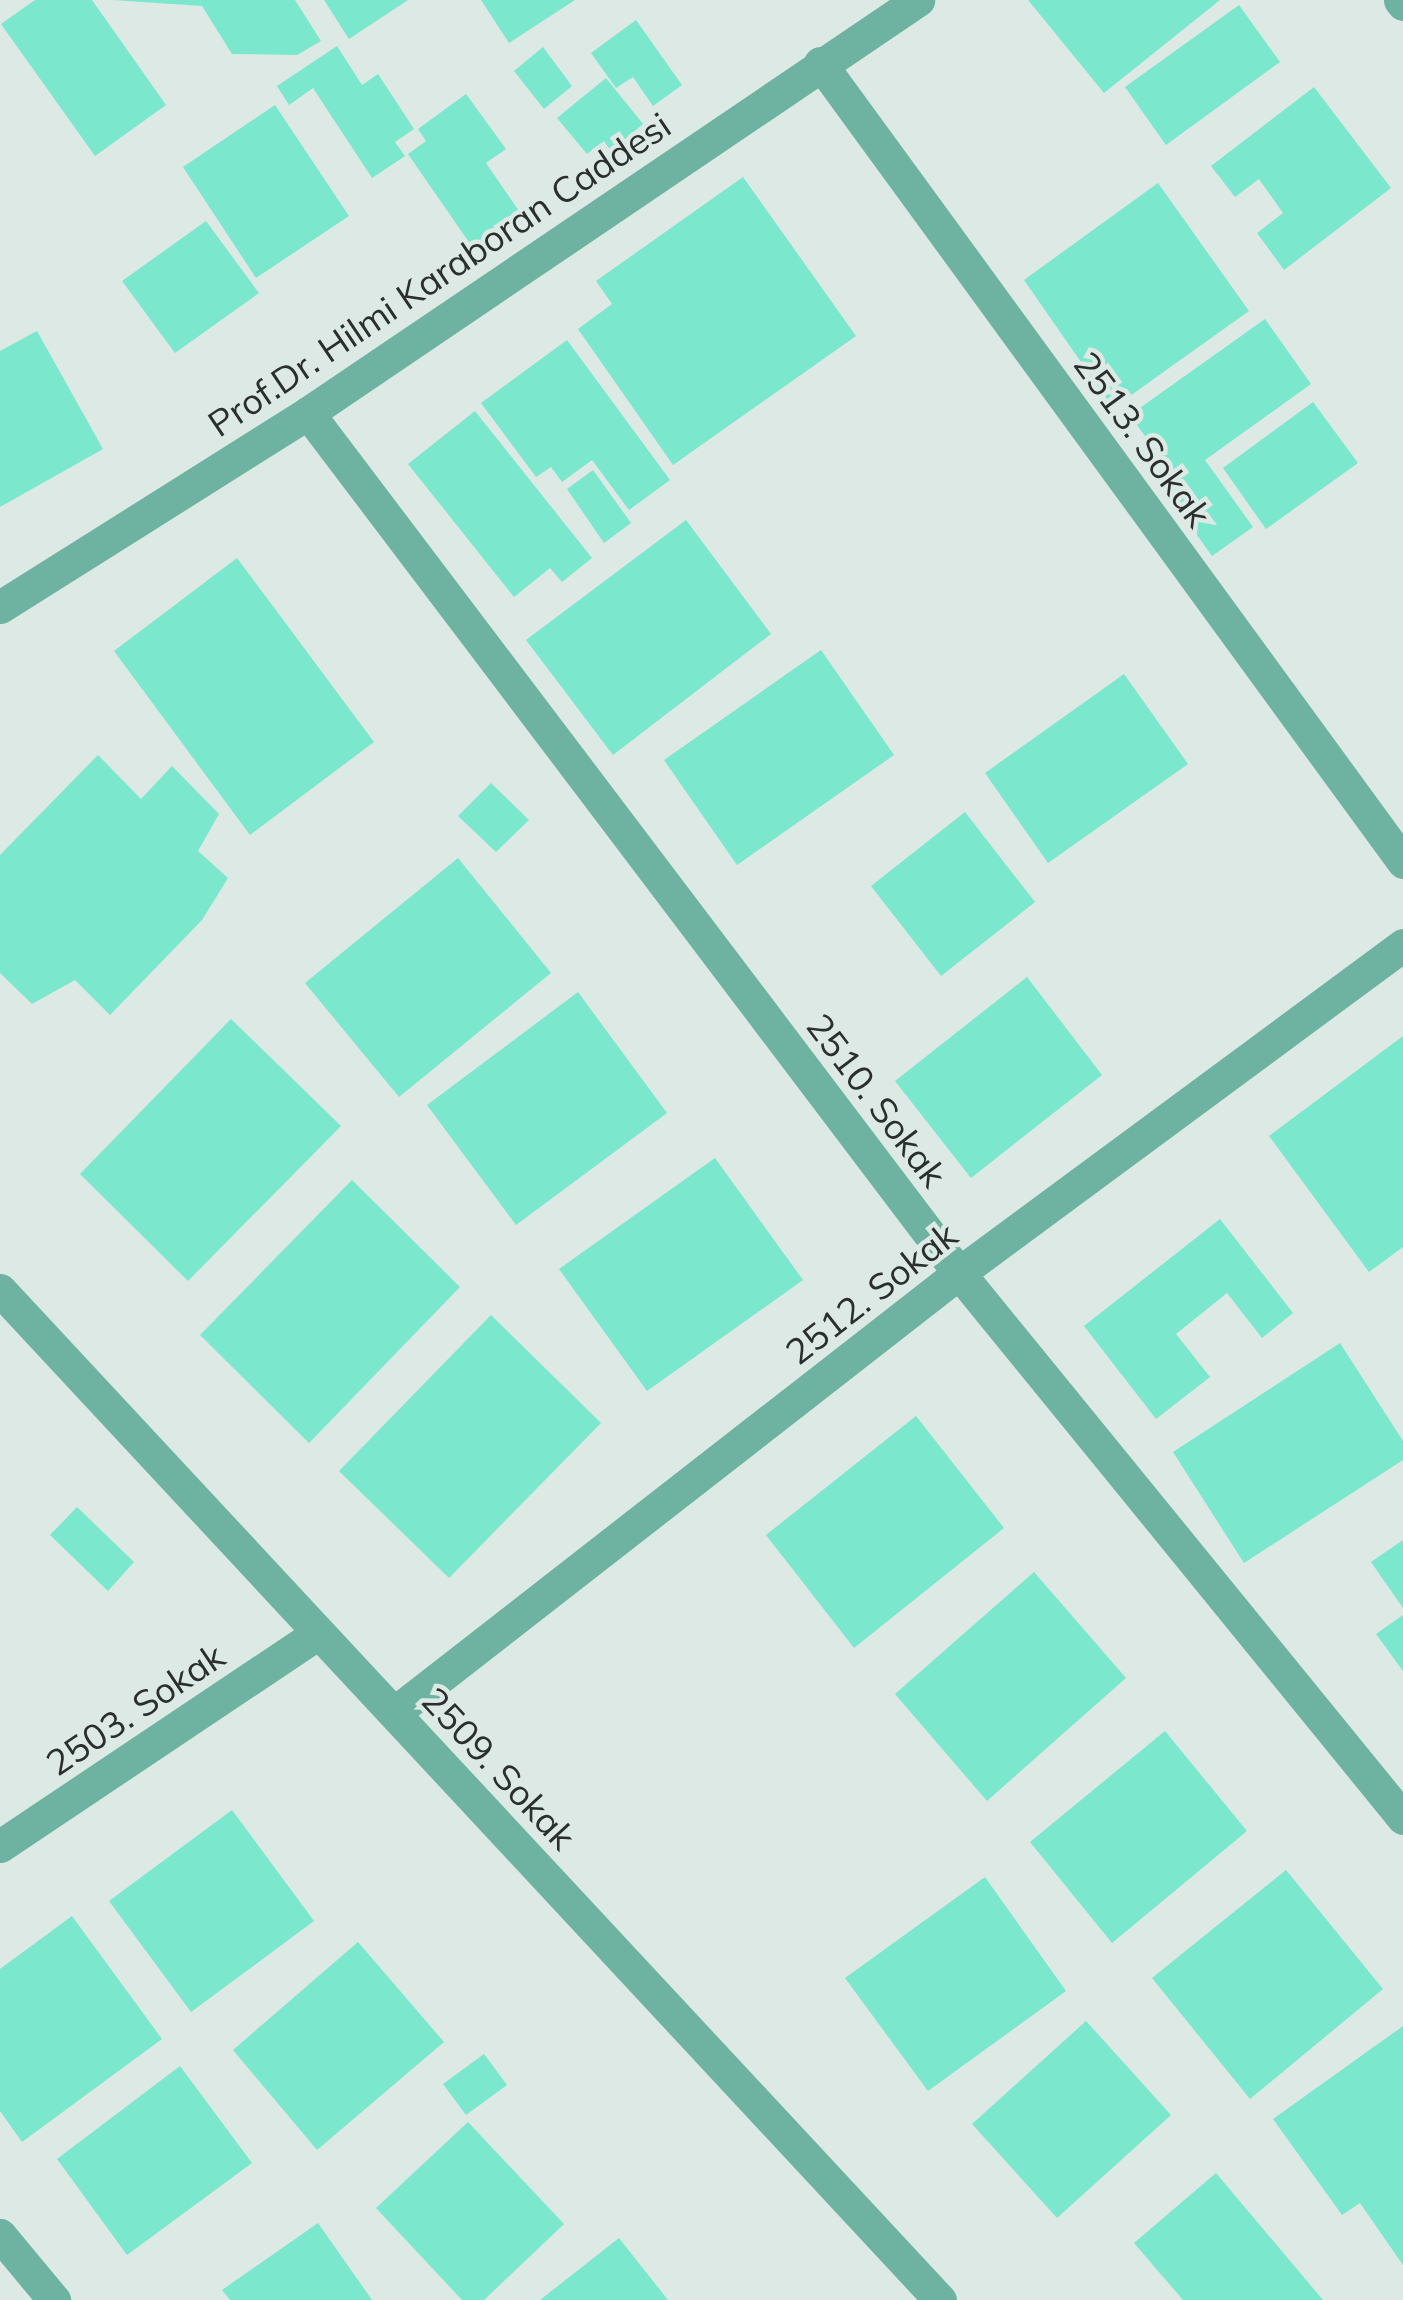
<!DOCTYPE html>
<style>
body{margin:0}
#map{position:relative;width:1403px;height:2300px;overflow:hidden;background:#dce9e5;font-family:Mulish,sans-serif}
div>[style]{position:absolute}
[style*='--x']{left:calc(var(--x)*1px);top:calc(var(--y)*1px);width:calc(var(--w)*1px);rotate:calc(var(--a)*1deg)}
.building>*{inset:0;background:#7be7cc}
.minor>*{height:33px;margin:-16.5px;padding:0 16.5px;transform-origin:16.5px;border-radius:16.5px;background:#6eb3a1}
.tertiary>*{height:33px;margin:-16.5px;padding:0 16.5px;transform-origin:16.5px;border-radius:16.5px;background:#6eb3a1}
span{translate:-50% -50%;white-space:nowrap;text-align:center;line-height:1.15;-webkit-text-stroke:9px #dce9e5;paint-order:stroke}
.street-label{font-size:36px;color:#2a2f2e}
</style>
<div id="map">
<div class="building">
<div style="clip-path:polygon(35px 0,92px 0,166px 105px,95px 156px,1px 24px)"></div>
<div style="clip-path:polygon(113px 0,295px 0,321px 41px,297px 55px,232px 54px,202px 6px)"></div>
<div style="clip-path:polygon(324px 0,408px 0,349px 39px)"></div>
<div style="clip-path:polygon(481px 0,575px 0,509px 43px)"></div>
<div style="clip-path:polygon(1028px 0,1220px 0,1104px 93px)"></div>
<div style="clip-path:polygon(1239px 5px,1280px 62px,1166px 145px,1125px 87px)"></div>
<div style="clip-path:polygon(636px 20px,682px 85px,653px 106px,633px 77px,616px 88px,591px 53px)"></div>
<div style="clip-path:polygon(337px 46px,362px 85px,378px 74px,414px 129px,395px 142px,405px 156px,372px 178px,313px 88px,289px 105px,277px 86px)"></div>
<div style="clip-path:polygon(543px 47px,572px 86px,544px 109px,514px 71px)"></div>
<div style="clip-path:polygon(606px 78px,643px 124px,611px 151px,604px 141px,587px 154px,557px 118px)"></div>
<div style="clip-path:polygon(1314px 87px,1391px 188px,1284px 270px,1257px 233px,1283px 213px,1259px 179px,1235px 197px,1211px 166px)"></div>
<div style="clip-path:polygon(466px 94px,506px 149px,486px 163px,521px 214px,473px 248px,408px 154px,426px 141px,418px 129px)"></div>
<div style="clip-path:polygon(275px 105px,349px 216px,256px 278px,183px 167px)"></div>
<div style="clip-path:polygon(743px 177px,856px 336px,673px 465px,578px 329px,612px 304px,596px 281px)"></div>
<div style="clip-path:polygon(1158px 183px,1249px 311px,1113px 408px,1024px 280px)"></div>
<div style="clip-path:polygon(206px 221px,259px 293px,175px 353px,122px 281px)"></div>
<div style="clip-path:polygon(1265px 319px,1311px 384px,1205px 460px,1253px 527px,1212px 556px,1167px 493px,1179px 484px,1130px 415px)"></div>
<div style="clip-path:polygon(37px 331px,103px 449px,0 507px,0 351px)"></div>
<div style="clip-path:polygon(567px 340px,670px 480px,629px 510px,592px 460px,562px 482px,551px 467px,536px 477px,481px 403px)"></div>
<div style="clip-path:polygon(1313px 402px,1358px 463px,1266px 529px,1223px 468px)"></div>
<div style="clip-path:polygon(475px 411px,592px 558px,562px 582px,550px 568px,514px 597px,408px 464px)"></div>
<div style="clip-path:polygon(593px 470px,631px 523px,604px 543px,567px 489px)"></div>
<div style="clip-path:polygon(686px 520px,771px 634px,613px 755px,526px 640px)"></div>
<div style="clip-path:polygon(237px 558px,374px 742px,250px 835px,114px 651px)"></div>
<div style="clip-path:polygon(821px 650px,894px 755px,737px 865px,664px 760px)"></div>
<div style="clip-path:polygon(1124px 674px,1188px 764px,1048px 863px,985px 773px)"></div>
<div style="clip-path:polygon(98px 755px,141px 799px,172px 766px,219px 814px,198px 851px,228px 878px,202px 920px,110px 1015px,75px 980px,32px 1004px,0 973px,0 855px)"></div>
<div style="clip-path:polygon(491px 783px,529px 820px,496px 852px,458px 816px)"></div>
<div style="clip-path:polygon(965px 812px,1035px 902px,941px 976px,871px 886px)"></div>
<div style="clip-path:polygon(458px 858px,551px 973px,399px 1097px,305px 983px)"></div>
<div style="clip-path:polygon(1027px 977px,1102px 1075px,971px 1178px,895px 1081px)"></div>
<div style="clip-path:polygon(578px 992px,667px 1113px,516px 1225px,427px 1105px)"></div>
<div style="clip-path:polygon(231px 1019px,341px 1126px,188px 1281px,80px 1174px)"></div>
<div style="clip-path:polygon(1403px 1036px,1403px 1247px,1369px 1272px,1269px 1136px)"></div>
<div style="clip-path:polygon(715px 1158px,803px 1280px,647px 1391px,559px 1269px)"></div>
<div style="clip-path:polygon(352px 1180px,460px 1287px,309px 1443px,200px 1335px)"></div>
<div style="clip-path:polygon(1220px 1219px,1293px 1313px,1262px 1338px,1227px 1293px,1176px 1334px,1210px 1377px,1156px 1419px,1084px 1326px)"></div>
<div style="clip-path:polygon(491px 1315px,601px 1423px,449px 1578px,339px 1471px)"></div>
<div style="clip-path:polygon(1340px 1343px,1403px 1441px,1403px 1460px,1244px 1563px,1173px 1452px)"></div>
<div style="clip-path:polygon(916px 1416px,1004px 1528px,854px 1648px,766px 1535px)"></div>
<div style="clip-path:polygon(77px 1507px,134px 1562px,108px 1591px,50px 1535px)"></div>
<div style="clip-path:polygon(1403px 1540px,1403px 1608px,1371px 1562px)"></div>
<div style="clip-path:polygon(1034px 1572px,1126px 1678px,987px 1801px,895px 1694px)"></div>
<div style="clip-path:polygon(1403px 1615px,1403px 1671px,1376px 1634px)"></div>
<div style="clip-path:polygon(1165px 1731px,1247px 1831px,1112px 1943px,1030px 1842px)"></div>
<div style="clip-path:polygon(232px 1810px,314px 1921px,191px 2012px,109px 1901px)"></div>
<div style="clip-path:polygon(1286px 1870px,1383px 1989px,1250px 2099px,1152px 1978px)"></div>
<div style="clip-path:polygon(985px 1877px,1066px 1991px,928px 2091px,845px 1978px)"></div>
<div style="clip-path:polygon(72px 1916px,162px 2039px,22px 2142px,0 2111px,0 1969px)"></div>
<div style="clip-path:polygon(358px 1942px,444px 2042px,317px 2150px,233px 2050px)"></div>
<div style="clip-path:polygon(1086px 2021px,1171px 2115px,1057px 2218px,972px 2124px)"></div>
<div style="clip-path:polygon(1403px 2026px,1403px 2265px,1360px 2203px,1342px 2215px,1273px 2119px)"></div>
<div style="clip-path:polygon(484px 2054px,507px 2085px,466px 2115px,443px 2084px)"></div>
<div style="clip-path:polygon(180px 2066px,252px 2163px,127px 2255px,57px 2159px)"></div>
<div style="clip-path:polygon(468px 2122px,564px 2224px,484px 2300px,462px 2300px,376px 2208px)"></div>
<div style="clip-path:polygon(1216px 2173px,1323px 2300px,1183px 2300px,1134px 2243px)"></div>
<div style="clip-path:polygon(318px 2223px,372px 2300px,230px 2300px,222px 2290px)"></div>
<div style="clip-path:polygon(619px 2238px,668px 2300px,540px 2300px)"></div>
</div>
<div class="minor">
<div style="--x:1400;--y:0;--w:5;--a:53"></div>
<div style="--x:820;--y:63;--w:989;--a:53.88"></div>
<div style="--x:308;--y:413;--w:1079;--a:52.88"></div>
<div style="--x:959;--y:1273;--w:703;--a:50.83"></div>
<div style="--x:0;--y:1290;--w:1380;--a:47.06"></div>
<div style="--x:394;--y:1713;--w:716;--a:-37.91"></div>
<div style="--x:959;--y:1273;--w:552;--a:-36.45"></div>
<div style="--x:0;--y:1846;--w:378;--a:-33.8"></div>
<div style="--x:0;--y:2235;--w:85;--a:50.3"></div>
</div>
<div class="tertiary">
<div style="--x:0;--y:607;--w:364;--a:-32.2"></div>
<div style="--x:308;--y:413;--w:737;--a:-34.1"></div>
</div>
<div class="street-label">
<span style="left:439px;top:274px;rotate:-34deg">Prof.Dr. Hilmi Karaboran Caddesi</span>
<span style="left:1143px;top:439px;rotate:54deg">2513. Sokak</span>
<span style="left:877px;top:1100px;rotate:53deg">2510. Sokak</span>
<span style="left:871px;top:1293px;rotate:-38deg">2512. Sokak</span>
<span style="left:135px;top:1709px;rotate:-34deg">2503. Sokak</span>
<span style="left:499px;top:1768px;rotate:47deg">2509. Sokak</span>
</div>
</div>
